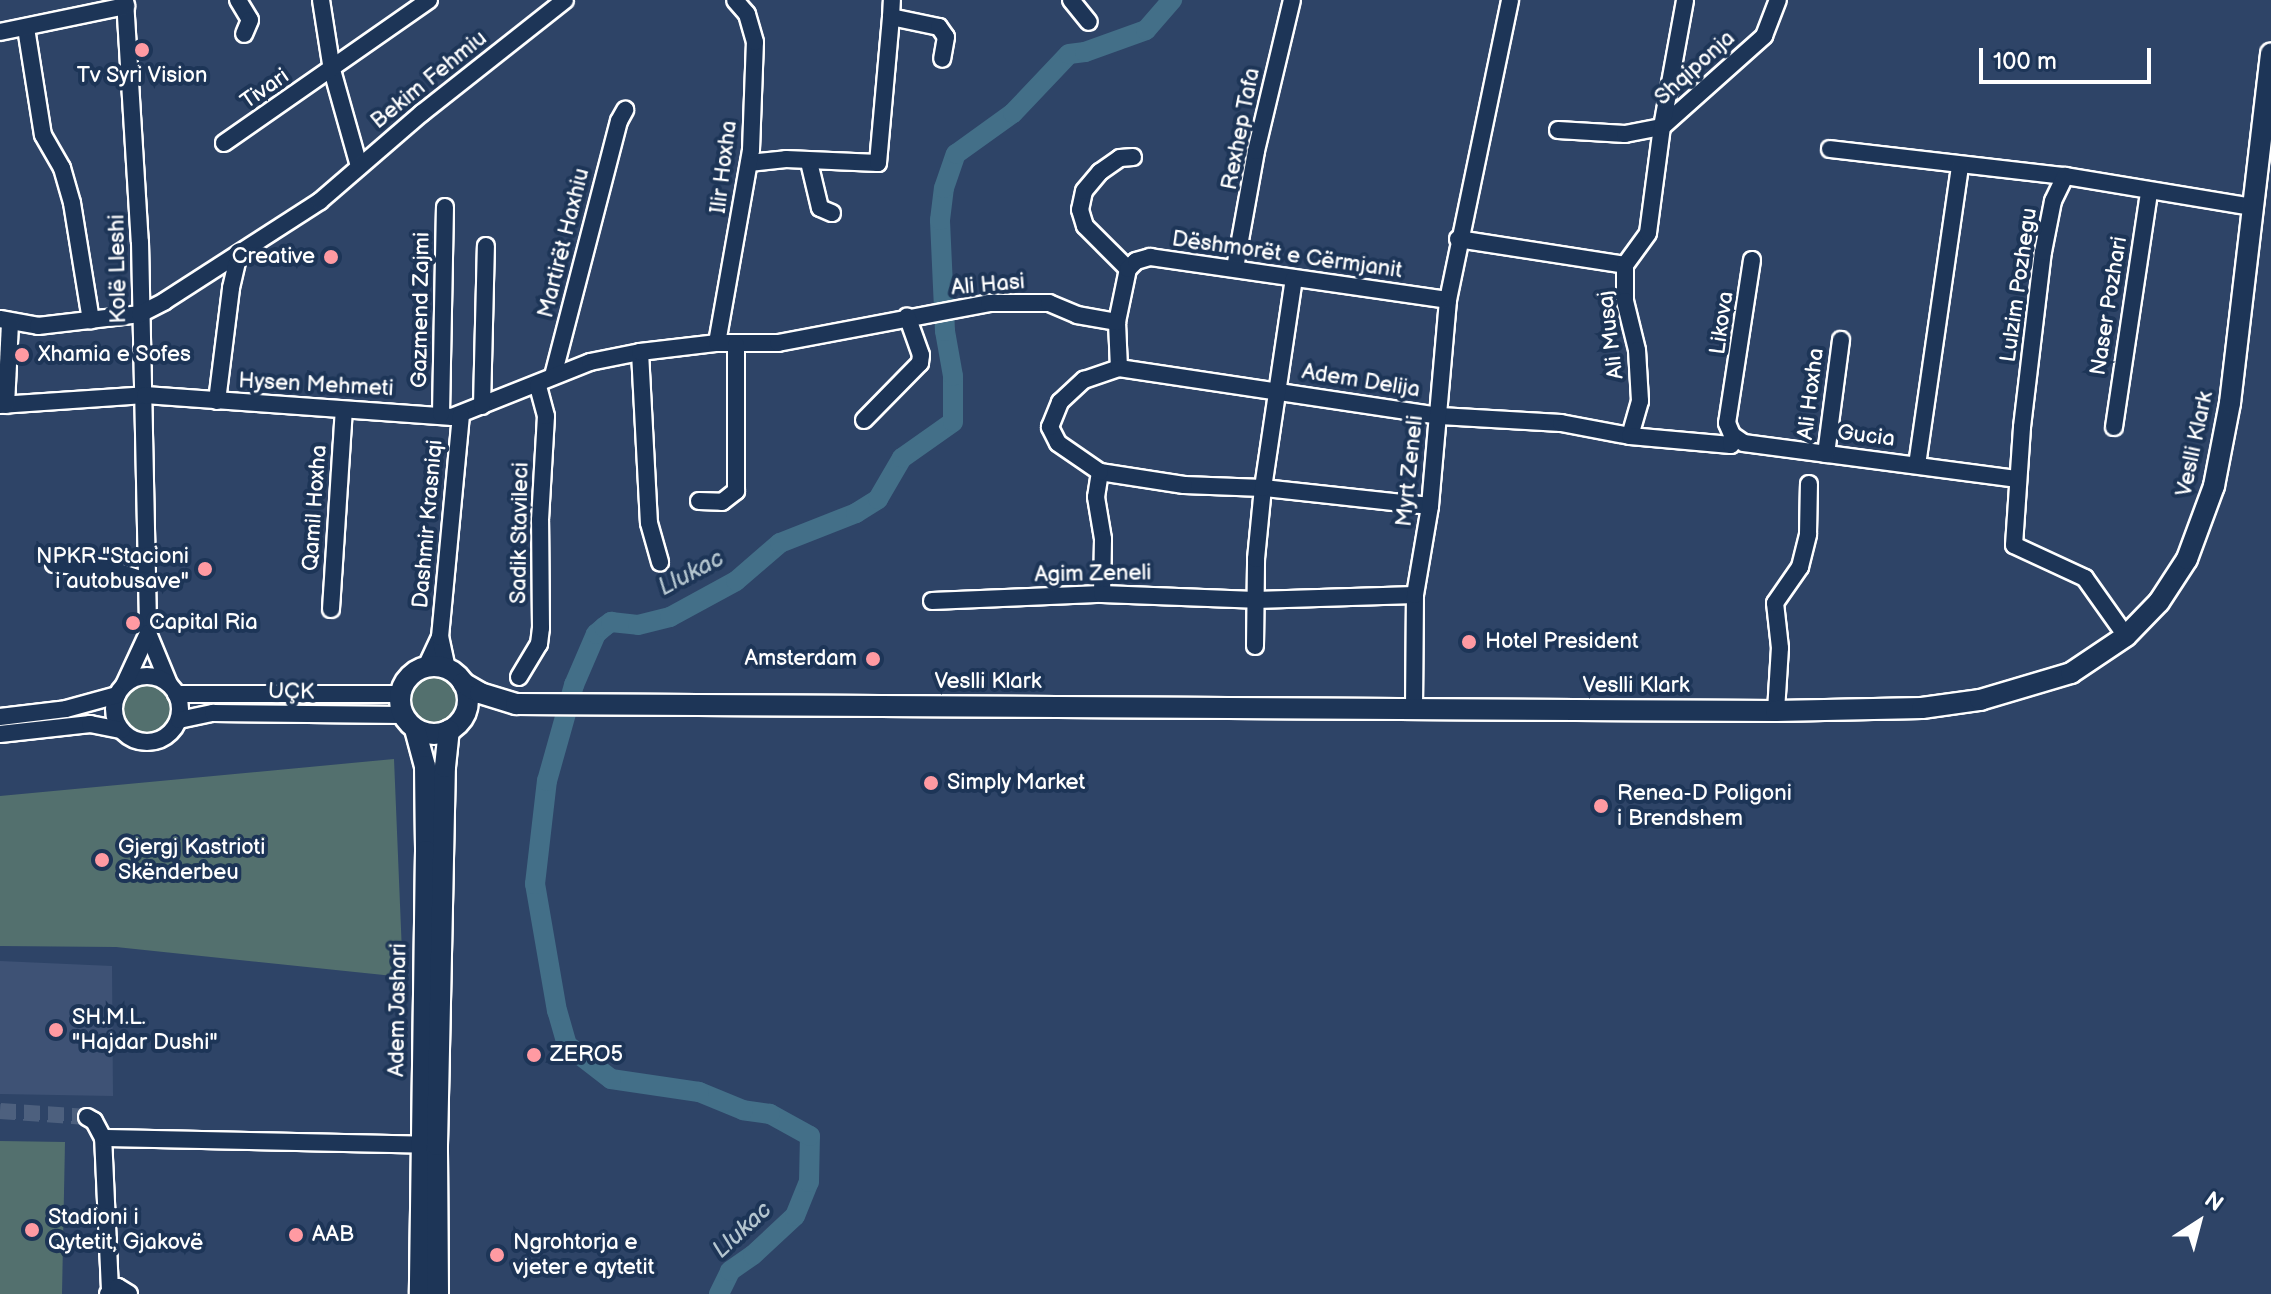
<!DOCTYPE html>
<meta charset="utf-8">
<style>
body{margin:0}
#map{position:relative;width:2271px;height:1294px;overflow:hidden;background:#2e4467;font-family:"Balsamiq Sans",sans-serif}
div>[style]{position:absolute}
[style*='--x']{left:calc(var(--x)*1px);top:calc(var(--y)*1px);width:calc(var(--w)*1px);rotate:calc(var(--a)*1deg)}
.built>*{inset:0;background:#3e5275}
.green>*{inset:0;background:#53706e}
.round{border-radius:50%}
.river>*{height:20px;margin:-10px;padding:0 10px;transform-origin:10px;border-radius:10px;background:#436f88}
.minor-tunnel>*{height:16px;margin-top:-8px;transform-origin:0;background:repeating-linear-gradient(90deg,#4d607e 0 16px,transparent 0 24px)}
.roads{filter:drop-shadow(2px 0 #fff) drop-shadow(-2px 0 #fff) drop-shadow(0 2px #fff) drop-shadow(0 -2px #fff)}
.minor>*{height:16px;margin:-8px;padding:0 8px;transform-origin:8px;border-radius:8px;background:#1d3557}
.minor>.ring{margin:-8px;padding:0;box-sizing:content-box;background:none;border:16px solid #1d3557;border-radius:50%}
.major>*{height:20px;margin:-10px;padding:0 10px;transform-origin:10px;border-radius:10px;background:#1d3557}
.major>.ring{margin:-10px;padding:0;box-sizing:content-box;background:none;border:20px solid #1d3557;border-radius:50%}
.dots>*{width:22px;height:22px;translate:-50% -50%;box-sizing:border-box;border:4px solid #1d3557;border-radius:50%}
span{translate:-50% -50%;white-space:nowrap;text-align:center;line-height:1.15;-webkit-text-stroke:8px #1d3557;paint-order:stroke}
.street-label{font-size:22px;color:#fff}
.poi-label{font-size:22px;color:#fff}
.right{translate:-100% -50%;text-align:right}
.left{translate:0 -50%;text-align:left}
.water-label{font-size:24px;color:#b4c5cf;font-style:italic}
.north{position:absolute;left:2159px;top:1182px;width:80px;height:80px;-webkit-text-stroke:6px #1d3557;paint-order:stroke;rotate:36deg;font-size:22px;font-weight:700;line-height:32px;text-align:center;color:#fff}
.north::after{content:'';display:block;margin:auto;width:28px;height:36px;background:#fff;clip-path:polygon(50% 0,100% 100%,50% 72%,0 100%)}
.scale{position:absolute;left:1979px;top:48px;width:172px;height:36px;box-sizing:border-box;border:4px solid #fff;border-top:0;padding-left:10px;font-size:24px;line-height:28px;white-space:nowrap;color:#fff;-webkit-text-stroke:6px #1d3557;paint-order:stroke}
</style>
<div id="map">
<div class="built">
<div style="clip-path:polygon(0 961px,112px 966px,113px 1096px,0 1094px)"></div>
</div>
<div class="green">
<div class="round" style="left:409px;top:674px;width:50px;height:50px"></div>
<div class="round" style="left:123px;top:685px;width:50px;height:50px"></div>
<div style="clip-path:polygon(394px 759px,403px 977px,116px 947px,0 946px,0 796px)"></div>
<div style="clip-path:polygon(0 1141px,65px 1142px,62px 1294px,0 1294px)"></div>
</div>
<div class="river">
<div style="--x:719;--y:1294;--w:25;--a:-64"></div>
<div style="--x:730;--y:1271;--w:28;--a:-35"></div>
<div style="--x:753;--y:1255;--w:57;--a:-42.9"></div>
<div style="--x:795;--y:1216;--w:37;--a:-68"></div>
<div style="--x:809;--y:1182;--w:46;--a:-88.8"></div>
<div style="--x:810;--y:1136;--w:46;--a:-151.2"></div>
<div style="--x:770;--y:1114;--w:27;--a:-172"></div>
<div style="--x:743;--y:1110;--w:48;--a:-157.8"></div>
<div style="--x:699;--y:1092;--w:89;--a:-171.6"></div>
<div style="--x:611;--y:1079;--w:56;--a:-142.3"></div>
<div style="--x:567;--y:1045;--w:35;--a:-106"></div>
<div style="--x:557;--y:1011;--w:129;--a:-99.8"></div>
<div style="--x:535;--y:884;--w:104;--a:-83.4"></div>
<div style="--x:547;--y:781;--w:100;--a:-74.3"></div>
<div style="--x:574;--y:685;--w:56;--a:-66.7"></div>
<div style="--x:596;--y:634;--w:11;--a:-41"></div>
<div style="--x:604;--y:627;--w:9;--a:-36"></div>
<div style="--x:611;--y:622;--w:27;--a:6"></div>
<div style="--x:638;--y:625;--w:33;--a:-14"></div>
<div style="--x:670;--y:617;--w:75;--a:-28.6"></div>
<div style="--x:736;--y:581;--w:58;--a:-40.8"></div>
<div style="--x:780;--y:543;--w:82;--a:-21.5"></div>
<div style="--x:856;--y:513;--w:26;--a:-32"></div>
<div style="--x:878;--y:499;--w:48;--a:-59.7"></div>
<div style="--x:902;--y:458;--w:62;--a:-35.2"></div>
<div style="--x:953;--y:422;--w:46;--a:-90"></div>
<div style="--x:953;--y:376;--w:46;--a:-100.1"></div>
<div style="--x:945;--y:331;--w:111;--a:-92.6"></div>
<div style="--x:940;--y:220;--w:32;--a:-83"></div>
<div style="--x:944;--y:188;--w:36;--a:-71"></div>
<div style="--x:956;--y:154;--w:70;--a:-35.7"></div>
<div style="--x:1013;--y:113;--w:81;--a:-46.5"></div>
<div style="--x:1069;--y:54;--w:16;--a:-7"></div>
<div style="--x:1085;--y:52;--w:65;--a:-19.8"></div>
<div style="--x:1146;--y:30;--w:40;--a:-49"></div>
</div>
<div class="minor-tunnel">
<div style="--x:0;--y:1111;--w:87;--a:3.9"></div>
</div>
<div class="roads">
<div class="minor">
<div style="--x:125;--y:0;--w:242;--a:86.5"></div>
<div style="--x:140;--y:242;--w:391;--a:88.8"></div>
<div style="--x:148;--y:633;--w:55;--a:67.6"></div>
<div style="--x:238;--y:0;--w:23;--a:59"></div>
<div style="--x:250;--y:20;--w:15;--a:113"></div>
<div style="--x:321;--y:0;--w:71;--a:81.1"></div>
<div style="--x:332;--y:70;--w:100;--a:74.3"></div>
<div style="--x:1071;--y:0;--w:28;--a:51"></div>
<div style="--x:891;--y:17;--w:17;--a:-87"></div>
<div style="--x:26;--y:28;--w:108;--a:81"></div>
<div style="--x:43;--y:135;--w:38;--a:60"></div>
<div style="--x:62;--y:168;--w:36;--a:74"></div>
<div style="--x:72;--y:203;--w:119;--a:80.8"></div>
<div style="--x:0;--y:32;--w:129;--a:-11.7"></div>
<div style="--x:1662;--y:127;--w:137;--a:-41.7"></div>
<div style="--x:1764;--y:36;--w:39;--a:-69"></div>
<div style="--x:1558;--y:130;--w:67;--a:3.4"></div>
<div style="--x:1625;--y:134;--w:38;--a:-11"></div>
<div style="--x:224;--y:143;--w:250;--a:-34.9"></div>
<div style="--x:1830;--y:149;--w:237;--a:6.6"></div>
<div style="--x:809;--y:162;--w:47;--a:76.6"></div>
<div style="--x:820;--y:208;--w:13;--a:23"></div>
<div style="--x:749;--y:163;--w:37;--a:-6"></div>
<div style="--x:786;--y:159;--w:92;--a:2.5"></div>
<div style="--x:878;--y:163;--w:147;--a:-84.9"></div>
<div style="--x:891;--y:17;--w:49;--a:11.8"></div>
<div style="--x:939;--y:27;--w:12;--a:55"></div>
<div style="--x:946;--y:37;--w:22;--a:100"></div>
<div style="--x:1458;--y:239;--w:169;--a:8.8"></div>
<div style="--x:1752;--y:260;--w:165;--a:98.7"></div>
<div style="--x:1727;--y:423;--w:13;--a:67"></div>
<div style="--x:1732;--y:435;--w:14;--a:34"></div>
<div style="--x:1744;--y:443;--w:274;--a:7.5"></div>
<div style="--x:1625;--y:265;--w:39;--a:-54"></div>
<div style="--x:1648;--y:233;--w:107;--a:-82.5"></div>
<div style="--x:1662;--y:127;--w:129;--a:-79.7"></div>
<div style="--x:1625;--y:265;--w:36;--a:90"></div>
<div style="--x:1625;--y:301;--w:50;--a:76.2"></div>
<div style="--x:1637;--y:350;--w:51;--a:86.6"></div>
<div style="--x:1640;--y:401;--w:36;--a:106"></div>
<div style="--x:1235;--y:268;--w:119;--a:-79.8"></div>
<div style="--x:1256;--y:151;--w:155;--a:-76.6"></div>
<div style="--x:1128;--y:269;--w:61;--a:-135"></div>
<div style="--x:1085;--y:226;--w:17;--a:-107"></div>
<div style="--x:1080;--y:210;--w:19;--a:-78"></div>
<div style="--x:1084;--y:191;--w:25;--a:-50"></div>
<div style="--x:1100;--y:172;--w:24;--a:-35"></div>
<div style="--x:1120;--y:158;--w:13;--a:-4"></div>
<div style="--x:0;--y:319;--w:39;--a:10"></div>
<div style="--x:38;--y:326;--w:103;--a:-6.7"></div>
<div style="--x:140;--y:314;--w:28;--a:-27"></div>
<div style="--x:165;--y:301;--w:184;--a:-32.8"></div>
<div style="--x:320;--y:201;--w:135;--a:-40.8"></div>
<div style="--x:422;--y:113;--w:182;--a:-38.3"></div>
<div style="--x:717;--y:343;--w:196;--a:-80"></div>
<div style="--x:751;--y:150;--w:108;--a:-87.9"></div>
<div style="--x:755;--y:42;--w:29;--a:-106"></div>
<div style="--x:747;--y:14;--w:18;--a:-131"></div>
<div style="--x:640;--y:352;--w:171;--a:87"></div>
<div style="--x:649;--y:523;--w:41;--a:74.2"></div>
<div style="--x:1119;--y:368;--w:46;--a:-92.5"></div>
<div style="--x:1117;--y:322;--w:54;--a:-78.3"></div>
<div style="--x:1128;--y:269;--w:11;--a:-45"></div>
<div style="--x:1136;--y:261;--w:15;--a:-16"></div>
<div style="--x:1150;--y:257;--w:301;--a:8.2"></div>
<div style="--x:553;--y:376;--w:263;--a:-75.5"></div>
<div style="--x:619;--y:121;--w:13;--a:-61"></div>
<div style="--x:217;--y:401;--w:114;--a:-82.9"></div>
<div style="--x:231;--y:288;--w:35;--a:-77"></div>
<div style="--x:0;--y:405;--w:145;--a:-3.9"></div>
<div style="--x:145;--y:395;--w:308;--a:4.1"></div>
<div style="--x:452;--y:417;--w:149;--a:-21.7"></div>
<div style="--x:590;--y:362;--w:51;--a:-11.3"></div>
<div style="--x:640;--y:352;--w:78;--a:-6.7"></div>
<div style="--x:717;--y:343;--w:61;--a:0"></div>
<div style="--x:778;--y:343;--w:215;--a:-10.7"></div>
<div style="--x:989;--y:303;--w:60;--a:0"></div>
<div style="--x:1049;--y:303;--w:30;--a:23"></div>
<div style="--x:1077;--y:315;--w:41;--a:9.9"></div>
<div style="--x:6;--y:405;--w:82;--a:-87.2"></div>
<div style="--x:482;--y:406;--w:160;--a:-88.6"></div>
<div style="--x:441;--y:414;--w:207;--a:-88.9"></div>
<div style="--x:864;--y:420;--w:80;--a:-45.5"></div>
<div style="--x:920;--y:363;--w:8;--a:-83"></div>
<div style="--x:921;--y:355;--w:41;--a:-109.7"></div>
<div style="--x:2114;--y:427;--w:238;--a:-81.5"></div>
<div style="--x:1826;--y:454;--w:115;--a:-82.5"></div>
<div style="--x:1917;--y:465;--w:303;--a:-81.8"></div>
<div style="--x:1100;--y:472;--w:25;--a:99"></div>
<div style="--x:1096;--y:497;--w:43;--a:80.5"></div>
<div style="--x:1103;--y:539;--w:55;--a:91"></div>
<div style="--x:699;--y:501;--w:23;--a:2"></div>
<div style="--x:722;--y:502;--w:18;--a:-38"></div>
<div style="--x:736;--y:491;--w:146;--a:-90"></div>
<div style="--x:1430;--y:506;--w:168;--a:-173.8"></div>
<div style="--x:1263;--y:488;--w:79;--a:-177.8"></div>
<div style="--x:1184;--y:485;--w:85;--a:-171.2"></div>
<div style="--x:1100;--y:472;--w:51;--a:-145.4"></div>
<div style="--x:1058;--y:443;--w:18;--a:-117"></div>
<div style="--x:1050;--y:427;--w:27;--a:-68"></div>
<div style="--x:1060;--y:402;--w:33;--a:-43"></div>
<div style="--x:1084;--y:380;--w:37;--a:-19"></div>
<div style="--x:1119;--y:368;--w:325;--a:8.5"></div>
<div style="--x:1440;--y:416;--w:121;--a:3.3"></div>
<div style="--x:1561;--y:423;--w:70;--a:10.7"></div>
<div style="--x:1630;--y:436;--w:101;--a:5.1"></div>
<div style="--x:1731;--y:445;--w:10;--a:-84"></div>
<div style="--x:54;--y:564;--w:53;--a:4.3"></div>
<div style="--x:107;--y:568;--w:44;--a:18.4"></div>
<div style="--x:932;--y:601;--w:170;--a:-2.4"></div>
<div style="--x:1102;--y:594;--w:153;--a:2.2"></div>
<div style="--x:1255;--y:600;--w:160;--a:-1.8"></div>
<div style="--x:331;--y:609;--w:199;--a:-86.3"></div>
<div style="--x:2126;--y:636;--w:71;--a:-125.3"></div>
<div style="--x:2085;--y:578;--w:78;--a:-155.1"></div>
<div style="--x:2014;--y:545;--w:118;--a:-86.1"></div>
<div style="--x:2022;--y:427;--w:176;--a:-83.2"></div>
<div style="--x:2043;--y:252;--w:52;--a:-78.9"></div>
<div style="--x:2053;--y:201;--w:28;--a:-64"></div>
<div style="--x:2065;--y:176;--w:191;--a:9.4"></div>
<div style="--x:1255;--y:646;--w:87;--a:-89.3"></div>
<div style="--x:1256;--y:559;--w:71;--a:-84.4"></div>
<div style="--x:1263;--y:488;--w:212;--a:-81.6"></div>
<div style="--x:426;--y:667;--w:33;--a:-65"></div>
<div style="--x:447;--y:669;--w:33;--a:-102"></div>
<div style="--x:440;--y:637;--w:223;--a:-84.6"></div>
<div class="ring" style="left:114px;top:676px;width:50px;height:50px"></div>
<div style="--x:519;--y:677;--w:39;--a:-59"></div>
<div style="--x:539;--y:644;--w:16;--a:-83"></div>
<div style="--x:541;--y:628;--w:108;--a:-90.5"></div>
<div style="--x:540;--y:520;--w:104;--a:-86.7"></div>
<div style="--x:546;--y:416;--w:31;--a:-105"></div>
<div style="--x:124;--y:685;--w:57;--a:-65.2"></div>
<div style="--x:176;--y:694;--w:224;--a:0"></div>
<div style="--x:1414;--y:708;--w:113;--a:-89.5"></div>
<div style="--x:1415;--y:595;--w:90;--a:-80.4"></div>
<div style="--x:1430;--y:506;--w:207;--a:-85"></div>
<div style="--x:1448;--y:300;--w:306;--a:-78.3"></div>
<div style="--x:1776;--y:711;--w:63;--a:-86.4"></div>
<div style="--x:1780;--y:648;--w:45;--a:-96.3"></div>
<div style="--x:1775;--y:603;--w:44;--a:-55.2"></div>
<div style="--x:1800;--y:567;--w:34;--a:-76"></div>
<div style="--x:1808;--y:534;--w:50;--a:-88.9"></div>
<div style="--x:0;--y:717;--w:66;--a:-6.9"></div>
<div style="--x:66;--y:709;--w:53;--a:-15.4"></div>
<div style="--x:179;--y:720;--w:35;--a:-12"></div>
<div style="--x:213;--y:713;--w:190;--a:0.6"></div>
<div style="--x:0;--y:734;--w:91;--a:-6.3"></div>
<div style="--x:90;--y:724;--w:32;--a:11"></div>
<div style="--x:87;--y:1117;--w:8;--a:30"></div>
<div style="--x:94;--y:1121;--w:19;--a:62"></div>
<div style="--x:110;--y:1290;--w:152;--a:-92.6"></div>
<div style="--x:103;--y:1138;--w:328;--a:1.2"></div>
<div style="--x:108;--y:1294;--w:12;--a:-35"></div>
<div style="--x:118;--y:1287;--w:13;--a:32"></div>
</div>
<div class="major">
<div class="ring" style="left:400px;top:666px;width:48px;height:48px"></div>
<div style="--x:463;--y:683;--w:20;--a:30"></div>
<div style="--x:480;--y:693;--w:38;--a:17"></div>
<div style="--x:516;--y:704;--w:1260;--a:0.32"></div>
<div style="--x:1776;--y:711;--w:146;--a:-1.2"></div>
<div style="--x:1922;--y:708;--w:59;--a:-7.9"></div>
<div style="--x:1980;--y:700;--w:95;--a:-16.5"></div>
<div style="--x:2071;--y:673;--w:66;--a:-33.9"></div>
<div style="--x:2126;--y:636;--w:47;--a:-45.9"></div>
<div style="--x:2159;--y:602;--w:51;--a:-56.9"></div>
<div style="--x:2187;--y:559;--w:78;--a:-69.7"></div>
<div style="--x:2214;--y:486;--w:85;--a:-79.1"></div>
<div style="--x:2230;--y:403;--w:352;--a:-83.3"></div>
<div style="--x:415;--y:729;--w:38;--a:75"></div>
<div style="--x:425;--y:766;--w:85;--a:89.3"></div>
<div style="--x:426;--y:851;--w:443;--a:90.8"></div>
<div style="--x:438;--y:1294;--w:149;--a:-90.4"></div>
<div style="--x:437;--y:1145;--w:378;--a:-88.8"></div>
<div style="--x:445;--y:767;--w:37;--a:-84"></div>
</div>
</div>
<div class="dots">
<div style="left:142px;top:50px;background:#ff9aa2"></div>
<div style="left:331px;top:257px;background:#ff9aa2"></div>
<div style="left:22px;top:355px;background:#ff9aa2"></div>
<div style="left:205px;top:569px;background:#ff9aa2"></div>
<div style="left:133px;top:623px;background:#ff9aa2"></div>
<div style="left:1469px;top:642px;background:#ff9aa2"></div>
<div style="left:873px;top:659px;background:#ff9aa2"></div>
<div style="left:931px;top:783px;background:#ff9aa2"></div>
<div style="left:1601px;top:806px;background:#ff9aa2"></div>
<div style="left:102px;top:860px;background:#ff9aa2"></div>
<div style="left:56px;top:1030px;background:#ff9aa2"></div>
<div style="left:534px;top:1055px;background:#ff9aa2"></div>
<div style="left:32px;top:1230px;background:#ff9aa2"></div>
<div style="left:296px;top:1235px;background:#ff9aa2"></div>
<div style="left:497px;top:1255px;background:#ff9aa2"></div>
</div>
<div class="street-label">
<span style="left:1695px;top:68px;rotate:-42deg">Shqiponja</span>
<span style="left:429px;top:80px;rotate:-39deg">Bekim Fehmiu</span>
<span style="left:265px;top:89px;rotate:-35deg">Tivari</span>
<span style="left:1241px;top:129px;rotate:-79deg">Rexhep Tafa</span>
<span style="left:724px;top:167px;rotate:-83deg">Ilir Hoxha</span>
<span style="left:564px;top:243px;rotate:-76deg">Martirët Haxhiu</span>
<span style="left:1287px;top:255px;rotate:8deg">Dëshmorët e Cërmjanit</span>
<span style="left:118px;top:269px;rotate:-91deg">Kolë Lleshi</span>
<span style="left:988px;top:285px;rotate:-5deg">Ali Hasi</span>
<span style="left:2019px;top:285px;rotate:-82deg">Lulzim Pozhegu</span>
<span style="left:2109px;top:306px;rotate:-81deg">Naser Pozhari</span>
<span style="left:421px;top:310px;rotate:-89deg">Gazmend Zajmi</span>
<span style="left:1722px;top:323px;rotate:-82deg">Likova</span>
<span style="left:1611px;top:335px;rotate:-97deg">Ali Musaj</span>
<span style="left:1361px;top:381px;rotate:9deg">Adem Delija</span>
<span style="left:316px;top:385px;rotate:3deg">Hysen Mehmeti</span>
<span style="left:1811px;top:394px;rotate:-83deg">Ali Hoxha</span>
<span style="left:1866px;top:436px;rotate:7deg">Gucia</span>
<span style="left:2195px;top:444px;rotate:-78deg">Veslli Klark</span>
<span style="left:1410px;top:471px;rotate:-84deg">Myrt Zeneli</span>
<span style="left:315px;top:508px;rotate:-86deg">Qamil Hoxha</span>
<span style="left:428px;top:524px;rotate:-85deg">Dashmir Krasniqi</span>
<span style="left:520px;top:533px;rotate:-89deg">Sadik Stavileci</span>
<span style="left:1093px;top:574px;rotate:-1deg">Agim Zeneli</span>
<span style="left:988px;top:682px">Veslli Klark</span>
<span style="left:1636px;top:686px">Veslli Klark</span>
<span style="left:291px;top:692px;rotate:1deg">UÇK</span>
<span style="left:398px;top:1010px;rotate:-89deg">Adem Jashari</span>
</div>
<div class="poi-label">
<span style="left:142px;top:76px">Tv Syri Vision</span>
<span class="right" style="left:315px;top:257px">Creative</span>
<span class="left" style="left:38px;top:355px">Xhamia e Sofes</span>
<span class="right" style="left:189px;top:569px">NPKR "Stacioni<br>i autobusave"</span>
<span class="left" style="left:149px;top:623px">Capital Ria</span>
<span class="left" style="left:1485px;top:642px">Hotel President</span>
<span class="right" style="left:857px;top:659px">Amsterdam</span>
<span class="left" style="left:947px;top:783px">Simply Market</span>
<span class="left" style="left:1617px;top:806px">Renea-D Poligoni<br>i Brendshem</span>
<span class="left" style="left:118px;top:860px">Gjergj Kastrioti<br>Skënderbeu</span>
<span class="left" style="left:72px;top:1030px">SH.M.L.<br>"Hajdar Dushi"</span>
<span class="left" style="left:550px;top:1055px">ZERO5</span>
<span class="left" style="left:48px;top:1230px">Stadioni i<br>Qytetit, Gjakovë</span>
<span class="left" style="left:312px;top:1235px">AAB</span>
<span class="left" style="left:513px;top:1255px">Ngrohtorja e<br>vjeter e qytetit</span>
</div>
<div class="water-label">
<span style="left:691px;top:573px;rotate:-28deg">Llukac</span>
<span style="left:742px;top:1230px;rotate:-43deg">Llukac</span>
</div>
<div class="north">N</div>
<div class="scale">100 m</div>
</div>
